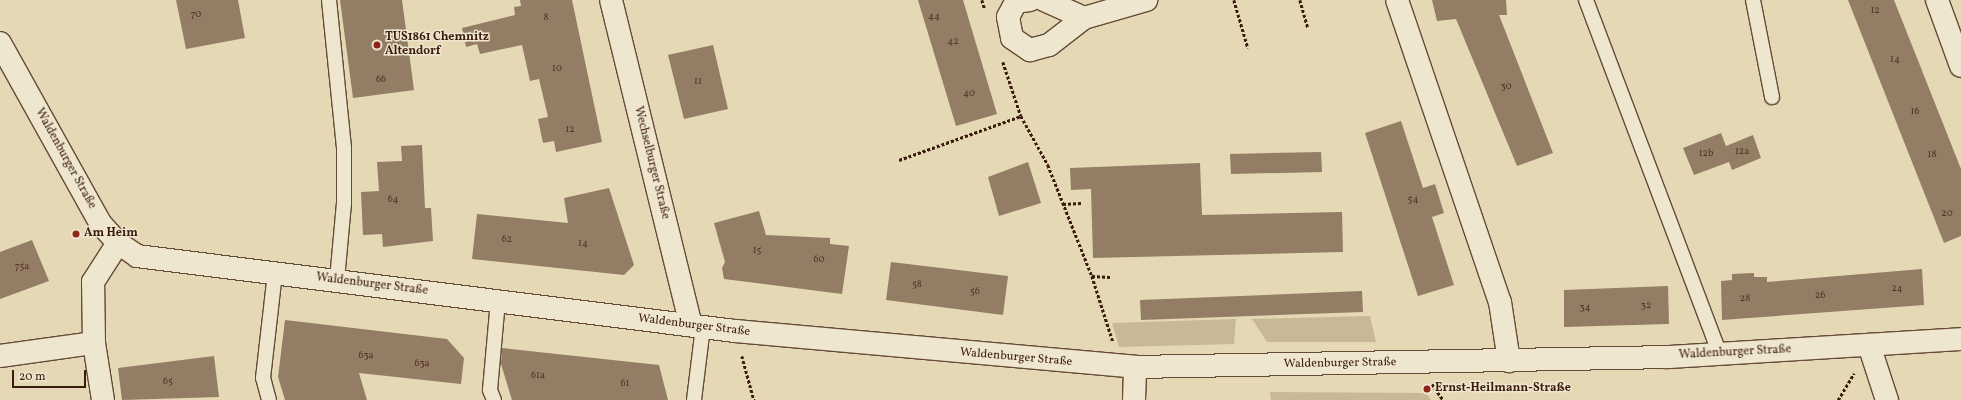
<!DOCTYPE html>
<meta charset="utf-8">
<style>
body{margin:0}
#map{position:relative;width:1961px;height:400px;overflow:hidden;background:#e5d8b4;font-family:Vollkorn,serif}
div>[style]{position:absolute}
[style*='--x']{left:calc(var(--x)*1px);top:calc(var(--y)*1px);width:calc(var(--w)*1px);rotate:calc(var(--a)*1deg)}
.green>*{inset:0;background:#c8b898}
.building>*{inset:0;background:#947d65}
.path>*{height:2.5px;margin-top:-1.25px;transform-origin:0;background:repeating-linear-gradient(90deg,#3c1b0f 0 3px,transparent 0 5px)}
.roads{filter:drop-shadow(1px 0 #664a38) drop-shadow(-1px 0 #664a38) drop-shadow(0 1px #664a38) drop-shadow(0 -1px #664a38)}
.lane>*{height:14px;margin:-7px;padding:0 7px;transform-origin:7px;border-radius:7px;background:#eee6ce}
.street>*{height:22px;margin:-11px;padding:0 11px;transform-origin:11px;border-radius:11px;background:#eee6ce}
.secondary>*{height:22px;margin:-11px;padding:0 11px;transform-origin:11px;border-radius:11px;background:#eee6ce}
.dots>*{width:11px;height:11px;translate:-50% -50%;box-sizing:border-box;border:2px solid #eee6ce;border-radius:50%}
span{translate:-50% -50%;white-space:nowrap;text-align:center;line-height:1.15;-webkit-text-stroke:3px #eee6ce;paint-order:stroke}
.number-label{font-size:10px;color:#523424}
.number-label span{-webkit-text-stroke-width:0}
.poi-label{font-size:12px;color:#3c1b0f;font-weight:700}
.left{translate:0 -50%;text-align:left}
.street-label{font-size:12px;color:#3c1b0f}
.scale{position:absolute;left:12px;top:370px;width:74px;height:18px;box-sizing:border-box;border:2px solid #3c1b0f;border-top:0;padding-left:5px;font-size:12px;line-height:14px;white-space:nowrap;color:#3c1b0f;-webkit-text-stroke:3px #eee6ce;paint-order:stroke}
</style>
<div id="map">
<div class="green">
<div style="clip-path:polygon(1370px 316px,1376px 342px,1267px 342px,1252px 319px)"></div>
<div style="clip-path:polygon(1236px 319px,1234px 344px,1119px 347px,1112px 323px)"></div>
<div style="clip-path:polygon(1270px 392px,1426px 393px,1431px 400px,1271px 400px)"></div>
</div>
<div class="building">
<div style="clip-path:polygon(176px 0,238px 0,245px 38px,186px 49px)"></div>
<div style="clip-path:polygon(340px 0,402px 0,414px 90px,353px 98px)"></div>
<div style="clip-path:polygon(520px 0,572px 0,602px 142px,556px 152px,554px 141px,543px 143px,538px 119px,548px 117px,539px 79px,530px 81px,522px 45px,480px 54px,477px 44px,466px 47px,462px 28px,515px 15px,514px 7px,521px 6px)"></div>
<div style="clip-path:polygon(918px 0,963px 0,997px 114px,956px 126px)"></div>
<div style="clip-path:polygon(1432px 0,1506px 0,1507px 15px,1499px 15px,1553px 153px,1517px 166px,1456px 19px,1437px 21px)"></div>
<div style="clip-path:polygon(1848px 0,1894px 0,1961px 169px,1961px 236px,1944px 243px)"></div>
<div style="clip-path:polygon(713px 45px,728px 109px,684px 119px,668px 55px)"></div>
<div style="clip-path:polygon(1401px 121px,1423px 188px,1435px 184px,1444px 213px,1432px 217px,1454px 285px,1418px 296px,1365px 133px)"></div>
<div style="clip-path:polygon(1721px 133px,1726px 146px,1753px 135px,1761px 158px,1732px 170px,1729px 162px,1694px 175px,1683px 148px)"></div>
<div style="clip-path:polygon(422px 145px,425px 208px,431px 208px,433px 241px,383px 247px,382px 234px,363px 235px,361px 192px,379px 191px,377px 162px,402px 161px,401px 146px)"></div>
<div style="clip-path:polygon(1321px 152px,1322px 172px,1231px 174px,1230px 154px)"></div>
<div style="clip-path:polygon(1028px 162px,1041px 203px,999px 216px,988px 177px)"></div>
<div style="clip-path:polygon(1200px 163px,1202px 215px,1342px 212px,1343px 252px,1093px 258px,1091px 189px,1071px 190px,1070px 168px)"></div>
<div style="clip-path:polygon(609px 188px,634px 265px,624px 275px,472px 259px,477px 214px,568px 223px,564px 198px)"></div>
<div style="clip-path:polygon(759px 211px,766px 235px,830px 238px,830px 244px,849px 246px,842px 294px,724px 279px,722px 268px,725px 262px,714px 223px)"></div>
<div style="clip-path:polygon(32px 240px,49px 281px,0 299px,0 252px)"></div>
<div style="clip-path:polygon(891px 262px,1008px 276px,1003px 315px,886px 300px)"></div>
<div style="clip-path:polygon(1922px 269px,1924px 305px,1722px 320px,1721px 281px,1732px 280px,1732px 274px,1754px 273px,1754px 277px,1767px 277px,1767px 282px)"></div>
<div style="clip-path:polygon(1668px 286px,1669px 324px,1564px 327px,1564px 290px)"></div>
<div style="clip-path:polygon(1362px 291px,1363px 312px,1141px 320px,1140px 300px)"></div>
<div style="clip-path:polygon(285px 320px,447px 339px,464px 358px,461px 384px,359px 373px,367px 400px,285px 400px,278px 377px)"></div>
<div style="clip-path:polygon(502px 348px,659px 365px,668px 400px,512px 400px,501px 364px)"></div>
<div style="clip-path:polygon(214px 356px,219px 397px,122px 400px,118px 368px)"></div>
</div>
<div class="path">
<div style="--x:982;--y:0;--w:10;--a:73"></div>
<div style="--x:1234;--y:0;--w:50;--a:73.7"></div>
<div style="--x:1300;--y:0;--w:29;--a:74"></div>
<div style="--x:1003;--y:62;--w:57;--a:71.6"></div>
<div style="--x:899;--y:160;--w:130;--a:-19.8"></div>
<div style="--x:1021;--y:116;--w:56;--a:61.1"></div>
<div style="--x:1048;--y:165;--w:119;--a:68.4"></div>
<div style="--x:1092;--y:276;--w:69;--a:72.3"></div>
<div style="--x:1063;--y:204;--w:18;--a:-3"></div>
<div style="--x:1092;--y:276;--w:18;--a:3"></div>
<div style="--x:742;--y:356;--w:46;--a:74.7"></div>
<div style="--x:1432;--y:384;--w:19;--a:55"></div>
<div style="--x:1838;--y:400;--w:31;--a:-59"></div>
</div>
<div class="roads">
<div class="lane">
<div style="--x:329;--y:0;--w:149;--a:84.2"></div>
<div style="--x:344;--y:148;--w:55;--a:90"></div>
<div style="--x:344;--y:203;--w:77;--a:95.2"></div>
<div style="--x:1586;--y:0;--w:379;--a:69.3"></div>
<div style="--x:1753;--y:0;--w:99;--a:78.9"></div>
<div style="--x:269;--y:400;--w:23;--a:-105"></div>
<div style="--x:263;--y:378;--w:106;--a:-83.5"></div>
<div style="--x:494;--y:400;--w:11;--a:-112"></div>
<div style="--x:490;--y:390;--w:89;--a:-84.9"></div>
<div style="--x:694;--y:400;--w:74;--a:-83"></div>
</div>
<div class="street">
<div style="--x:611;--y:0;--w:335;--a:76.2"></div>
<div style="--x:1030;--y:0;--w:14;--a:172"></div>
<div style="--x:1016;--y:2;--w:17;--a:118"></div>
<div style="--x:1008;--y:17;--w:21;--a:79"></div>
<div style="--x:1012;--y:38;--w:22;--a:34"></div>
<div style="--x:1030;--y:50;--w:20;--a:-15"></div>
<div style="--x:1049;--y:45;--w:44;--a:-37.6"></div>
<div style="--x:1084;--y:18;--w:65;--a:-16.2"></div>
<div style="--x:1044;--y:0;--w:44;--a:24.2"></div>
<div style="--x:1397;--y:0;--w:319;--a:71.2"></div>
<div style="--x:1500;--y:302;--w:60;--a:81.3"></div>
<div style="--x:1937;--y:0;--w:70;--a:70"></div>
<div style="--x:1869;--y:345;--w:58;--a:71.9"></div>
<div style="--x:0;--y:356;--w:95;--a:-7.9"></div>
<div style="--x:103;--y:400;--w:58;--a:-99"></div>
<div style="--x:94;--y:343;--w:61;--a:-90.9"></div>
<div style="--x:93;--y:282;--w:46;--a:-57.3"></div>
<div style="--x:1134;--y:400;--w:33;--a:-88"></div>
</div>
<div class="secondary">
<div style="--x:0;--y:43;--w:206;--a:60.9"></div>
<div style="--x:100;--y:223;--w:27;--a:48"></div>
<div style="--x:118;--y:243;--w:23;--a:34"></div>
<div style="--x:137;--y:256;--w:603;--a:7.15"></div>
<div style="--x:735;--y:331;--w:402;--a:5.1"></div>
<div style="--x:1135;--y:367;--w:533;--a:-1.07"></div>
<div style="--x:1668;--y:357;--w:294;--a:-3.5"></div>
</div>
</div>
<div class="dots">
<div style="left:377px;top:45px;background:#8f2418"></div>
<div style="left:76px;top:234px;background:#8f2418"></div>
<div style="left:1427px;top:389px;background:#8f2418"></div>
</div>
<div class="number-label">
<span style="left:1875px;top:11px">12</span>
<span style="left:196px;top:15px">70</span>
<span style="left:934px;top:17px">44</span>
<span style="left:546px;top:18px">8</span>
<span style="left:953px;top:42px">42</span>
<span style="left:1895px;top:60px">14</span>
<span style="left:557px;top:69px">10</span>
<span style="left:381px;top:80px">66</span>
<span style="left:698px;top:82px">11</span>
<span style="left:1506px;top:87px">30</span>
<span style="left:969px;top:94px">40</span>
<span style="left:1915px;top:112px">16</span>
<span style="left:570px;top:130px">12</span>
<span style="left:1742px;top:152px">12a</span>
<span style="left:1706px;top:154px">12b</span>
<span style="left:1932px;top:155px">18</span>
<span style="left:393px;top:200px">64</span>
<span style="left:1413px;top:200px">54</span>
<span style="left:1947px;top:214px">20</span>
<span style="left:507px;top:240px">62</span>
<span style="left:583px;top:244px">14</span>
<span style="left:757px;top:251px">15</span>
<span style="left:819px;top:260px">60</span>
<span style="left:22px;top:267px">75a</span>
<span style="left:917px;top:285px">58</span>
<span style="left:1897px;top:289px">24</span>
<span style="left:975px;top:292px">56</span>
<span style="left:1820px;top:296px">26</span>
<span style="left:1745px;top:299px">28</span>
<span style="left:1646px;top:306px">32</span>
<span style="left:1585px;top:308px">34</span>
<span style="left:366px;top:356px">63a</span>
<span style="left:422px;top:364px">63a</span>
<span style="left:538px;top:376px">61a</span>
<span style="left:168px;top:382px">65</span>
<span style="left:625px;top:384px">61</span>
</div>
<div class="poi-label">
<span class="left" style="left:385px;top:45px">TUS1861 Chemnitz<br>Altendorf</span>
<span class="left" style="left:84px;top:234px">Am Heim</span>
<span class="left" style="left:1435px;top:389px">Ernst-Heilmann-Straße</span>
</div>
<div class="street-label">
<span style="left:65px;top:159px;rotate:61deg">Waldenburger Straße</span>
<span style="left:651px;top:163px;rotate:76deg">Wechselburger Straße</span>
<span style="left:372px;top:285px;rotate:7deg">Waldenburger Straße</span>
<span style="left:694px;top:326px;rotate:7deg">Waldenburger Straße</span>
<span style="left:1735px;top:353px;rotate:-3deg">Waldenburger Straße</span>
<span style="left:1016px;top:358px;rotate:5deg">Waldenburger Straße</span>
<span style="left:1340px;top:364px;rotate:-1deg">Waldenburger Straße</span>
</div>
<div class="scale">20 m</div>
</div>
